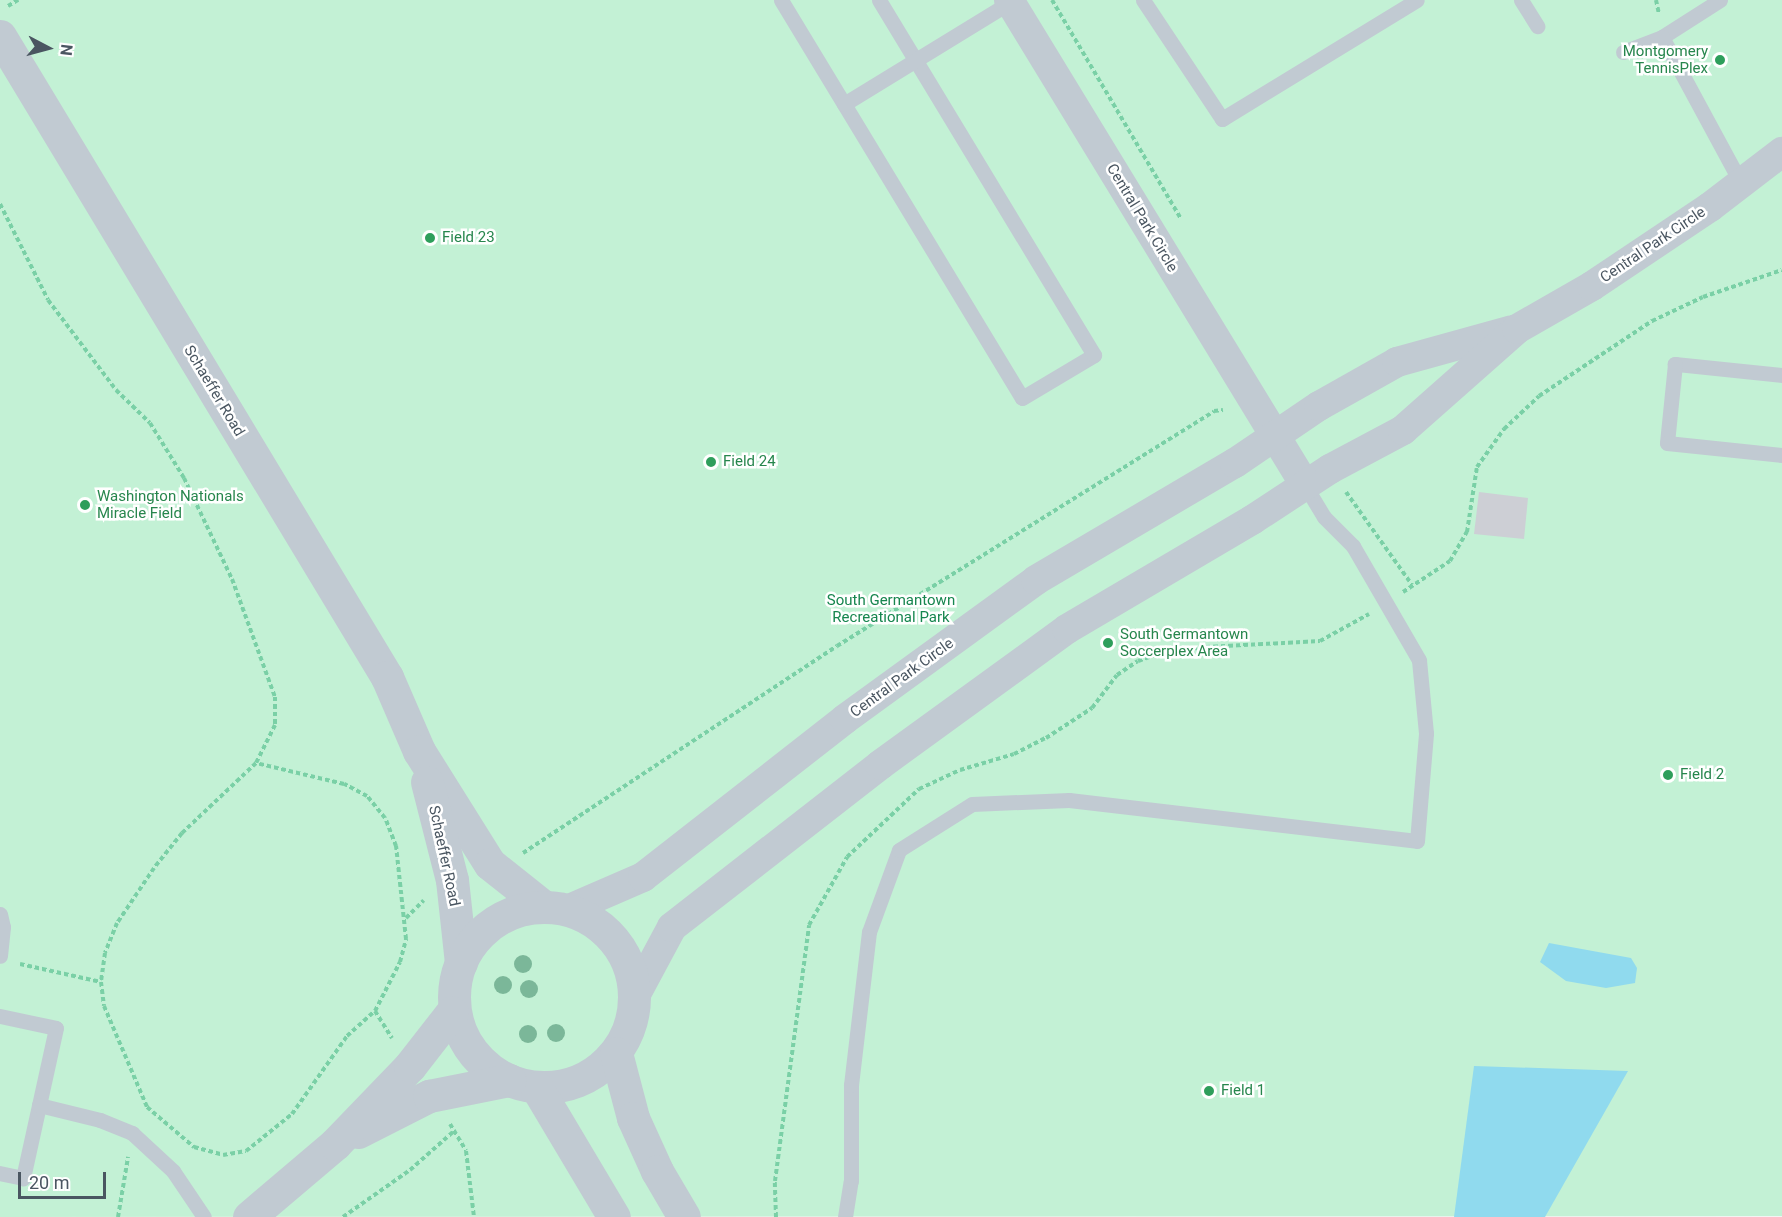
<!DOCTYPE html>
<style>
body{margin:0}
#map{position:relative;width:1782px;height:1217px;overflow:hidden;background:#f5f3f3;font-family:Roboto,sans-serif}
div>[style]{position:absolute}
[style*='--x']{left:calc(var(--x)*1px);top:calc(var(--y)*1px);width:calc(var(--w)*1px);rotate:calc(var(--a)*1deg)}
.green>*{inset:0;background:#c3f1d5}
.water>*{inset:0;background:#90daee}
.building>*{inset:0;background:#cdcfd5}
.path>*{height:4px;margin-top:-2px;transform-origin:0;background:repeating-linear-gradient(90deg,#7ad0a6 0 4.5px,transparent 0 7.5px)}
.service>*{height:15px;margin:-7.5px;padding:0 7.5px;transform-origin:7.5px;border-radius:7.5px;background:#c1cad2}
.minor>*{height:30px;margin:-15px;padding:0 15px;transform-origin:15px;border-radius:15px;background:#c1cad2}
.tertiary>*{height:33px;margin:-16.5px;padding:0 16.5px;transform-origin:16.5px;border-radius:16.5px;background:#c1cad2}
.tertiary>.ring{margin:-16.5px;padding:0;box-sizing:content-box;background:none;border:33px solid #c1cad2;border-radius:50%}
.trees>*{width:18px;height:18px;margin:-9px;border-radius:50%;background:#7bb799}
.dots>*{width:16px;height:16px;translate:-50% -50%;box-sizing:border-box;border:3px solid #fff;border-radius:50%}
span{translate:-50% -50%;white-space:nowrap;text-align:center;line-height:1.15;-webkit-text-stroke:5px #fff;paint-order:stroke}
.leisure-label{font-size:15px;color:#27864d}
.right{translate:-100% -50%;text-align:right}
.left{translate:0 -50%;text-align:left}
.street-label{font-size:15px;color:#4a5661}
.park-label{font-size:15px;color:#17864f}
.north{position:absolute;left:18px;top:18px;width:60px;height:60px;-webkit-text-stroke:4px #fff;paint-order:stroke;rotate:96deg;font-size:16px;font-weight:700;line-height:24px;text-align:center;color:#4a5661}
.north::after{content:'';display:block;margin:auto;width:21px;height:27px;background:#4a5661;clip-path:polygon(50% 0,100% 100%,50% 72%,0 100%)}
.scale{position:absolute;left:18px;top:1172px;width:88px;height:27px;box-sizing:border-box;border:3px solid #4a5661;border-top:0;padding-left:8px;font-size:18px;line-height:21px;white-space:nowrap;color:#4a5661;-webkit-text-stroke:4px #fff;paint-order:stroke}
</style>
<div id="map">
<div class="green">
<div style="clip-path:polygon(0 0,1782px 0,1782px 1216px,0 1217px)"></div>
</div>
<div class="water">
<div style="clip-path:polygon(1549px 943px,1631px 958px,1637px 968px,1635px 983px,1606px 988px,1566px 981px,1540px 962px)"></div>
<div style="clip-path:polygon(1474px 1066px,1628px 1071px,1545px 1217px,1454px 1217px)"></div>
</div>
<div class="building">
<div style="clip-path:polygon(1479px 492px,1528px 498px,1524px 539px,1474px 534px)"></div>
</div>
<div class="path">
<div style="--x:1052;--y:0;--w:254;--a:59.5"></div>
<div style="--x:1656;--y:0;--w:14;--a:78"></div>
<div style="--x:8;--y:6;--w:12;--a:-31"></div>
<div style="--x:0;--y:204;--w:107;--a:63.4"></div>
<div style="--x:48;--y:300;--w:113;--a:52.9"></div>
<div style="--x:116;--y:390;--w:47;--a:44.1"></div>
<div style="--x:150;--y:423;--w:65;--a:58.3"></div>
<div style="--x:184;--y:478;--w:112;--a:64.6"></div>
<div style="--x:232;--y:579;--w:126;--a:70"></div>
<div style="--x:275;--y:697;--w:28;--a:90"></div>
<div style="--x:275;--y:725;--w:42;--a:116.6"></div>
<div style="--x:256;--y:763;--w:102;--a:136.6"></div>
<div style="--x:182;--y:833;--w:45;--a:128.7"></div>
<div style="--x:154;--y:868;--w:66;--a:123.9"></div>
<div style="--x:117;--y:923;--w:32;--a:112"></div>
<div style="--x:105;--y:953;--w:29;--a:98"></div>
<div style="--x:101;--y:982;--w:24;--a:83"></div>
<div style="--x:104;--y:1006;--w:110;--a:66.9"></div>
<div style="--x:147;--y:1107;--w:62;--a:40.4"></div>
<div style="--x:194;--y:1147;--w:30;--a:15"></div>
<div style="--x:223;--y:1155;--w:23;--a:-10"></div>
<div style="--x:246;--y:1151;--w:59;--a:-38.8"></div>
<div style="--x:292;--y:1114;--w:95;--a:-54.8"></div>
<div style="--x:347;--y:1036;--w:38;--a:-42"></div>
<div style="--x:375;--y:1011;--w:55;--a:-63"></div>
<div style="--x:400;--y:962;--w:24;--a:-75"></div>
<div style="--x:406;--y:939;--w:94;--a:-96.1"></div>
<div style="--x:396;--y:846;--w:30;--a:-111"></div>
<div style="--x:385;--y:818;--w:28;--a:-129"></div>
<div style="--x:367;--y:796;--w:26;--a:-152"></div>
<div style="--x:344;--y:784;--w:90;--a:-166.6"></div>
<div style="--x:1346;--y:492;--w:114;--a:54.6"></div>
<div style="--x:1403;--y:592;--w:56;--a:-33.4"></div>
<div style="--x:1450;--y:561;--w:34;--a:-60"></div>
<div style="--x:1467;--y:532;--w:66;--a:-81.3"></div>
<div style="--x:1477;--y:467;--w:47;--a:-54.6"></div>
<div style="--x:1504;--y:429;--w:48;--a:-43.3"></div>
<div style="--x:1539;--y:396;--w:136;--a:-33.6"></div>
<div style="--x:1652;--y:321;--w:56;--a:-25.2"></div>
<div style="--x:1703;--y:297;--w:83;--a:-18.9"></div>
<div style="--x:523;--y:853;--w:376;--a:-33.4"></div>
<div style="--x:837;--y:646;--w:444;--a:-31.9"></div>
<div style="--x:1214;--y:411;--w:9;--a:-6"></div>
<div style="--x:406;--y:918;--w:25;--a:-45"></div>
<div style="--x:20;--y:964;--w:83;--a:12.5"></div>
<div style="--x:375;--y:1011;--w:32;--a:58"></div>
<div style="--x:450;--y:1124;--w:31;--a:59"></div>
<div style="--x:466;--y:1151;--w:66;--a:83.1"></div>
<div style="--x:118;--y:1217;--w:61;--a:-80.5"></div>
<div style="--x:343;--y:1217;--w:82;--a:-35"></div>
<div style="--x:410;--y:1170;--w:60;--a:-41.6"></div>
<div style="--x:776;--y:1217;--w:36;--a:-92"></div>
<div style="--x:775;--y:1181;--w:258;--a:-82.4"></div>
<div style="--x:809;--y:925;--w:78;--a:-60.8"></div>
<div style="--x:847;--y:857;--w:99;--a:-43.4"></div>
<div style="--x:919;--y:789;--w:45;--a:-24.9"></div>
<div style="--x:960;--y:770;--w:56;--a:-16.5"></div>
<div style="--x:1014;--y:754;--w:36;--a:-27"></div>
<div style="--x:1046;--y:738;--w:55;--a:-33.1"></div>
<div style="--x:1092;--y:708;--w:41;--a:-52.9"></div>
<div style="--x:1117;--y:675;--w:25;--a:-34"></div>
<div style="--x:1138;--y:661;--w:27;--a:-20"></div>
<div style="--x:1163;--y:652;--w:43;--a:-6.6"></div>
<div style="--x:1206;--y:647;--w:114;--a:-3"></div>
<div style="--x:1320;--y:641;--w:56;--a:-28.9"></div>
</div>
<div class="service">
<div style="--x:781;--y:0;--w:465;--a:58.8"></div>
<div style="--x:1022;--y:398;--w:84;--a:-30.8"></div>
<div style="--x:1094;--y:355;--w:415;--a:-121.2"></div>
<div style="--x:1143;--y:0;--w:143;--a:56.4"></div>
<div style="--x:1222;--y:119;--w:228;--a:-31.4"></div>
<div style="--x:1521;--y:0;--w:31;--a:58"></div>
<div style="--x:1720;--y:0;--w:69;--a:147.5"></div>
<div style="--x:1662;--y:37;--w:166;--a:61.6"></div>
<div style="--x:1623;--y:52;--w:42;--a:-21"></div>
<div style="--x:844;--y:104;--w:199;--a:-31.5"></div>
<div style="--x:1782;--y:375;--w:108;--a:-174.1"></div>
<div style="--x:1675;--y:364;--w:79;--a:95.8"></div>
<div style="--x:1667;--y:443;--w:116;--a:6"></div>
<div style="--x:0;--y:914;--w:13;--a:77"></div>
<div style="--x:3;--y:927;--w:29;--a:96"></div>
<div style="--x:0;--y:1016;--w:57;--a:12.1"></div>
<div style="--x:56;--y:1028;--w:154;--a:102.4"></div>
<div style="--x:23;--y:1178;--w:24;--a:-168"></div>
<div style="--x:39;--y:1105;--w:63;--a:13.8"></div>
<div style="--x:100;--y:1120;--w:35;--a:22"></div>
<div style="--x:132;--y:1133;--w:56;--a:42.8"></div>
<div style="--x:173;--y:1171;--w:55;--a:56"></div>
<div style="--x:845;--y:1217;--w:36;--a:-81"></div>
<div style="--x:851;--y:1181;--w:96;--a:-90"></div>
<div style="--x:851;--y:1085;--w:154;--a:-83.3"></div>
<div style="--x:869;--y:932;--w:87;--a:-69.9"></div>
<div style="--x:899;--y:850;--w:86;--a:-32.2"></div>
<div style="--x:972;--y:804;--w:97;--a:-2.4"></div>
<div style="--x:1069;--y:800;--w:350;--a:6.7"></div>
<div style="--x:1417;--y:841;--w:108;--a:-85.2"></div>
<div style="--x:1426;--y:733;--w:73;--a:-95.5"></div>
<div style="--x:1419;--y:660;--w:132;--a:-120.1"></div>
<div style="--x:1353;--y:546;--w:41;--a:-135"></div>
<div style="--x:1324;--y:517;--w:37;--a:-121"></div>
</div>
<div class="minor">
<div style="--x:1009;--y:0;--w:568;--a:58.6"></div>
<div style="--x:567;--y:910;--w:83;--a:-23.5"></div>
<div style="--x:643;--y:877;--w:256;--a:-38"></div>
<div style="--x:845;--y:719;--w:236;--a:-36"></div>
<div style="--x:1036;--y:580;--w:231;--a:-30.5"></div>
<div style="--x:1235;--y:463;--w:102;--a:-34.2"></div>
<div style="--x:1319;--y:406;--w:90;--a:-29.4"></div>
<div style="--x:1397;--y:362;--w:119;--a:-15.5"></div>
<div style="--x:635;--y:996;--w:78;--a:-61.8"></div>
<div style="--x:672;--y:927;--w:264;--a:-37.9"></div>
<div style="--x:880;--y:765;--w:231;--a:-36"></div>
<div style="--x:1067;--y:629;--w:215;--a:-30.5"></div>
<div style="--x:1252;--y:520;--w:93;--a:-33.2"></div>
<div style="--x:1330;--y:469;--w:83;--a:-28.1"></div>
<div style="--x:1403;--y:430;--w:152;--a:-41.5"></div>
<div style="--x:1517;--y:329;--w:86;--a:-29.8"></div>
<div style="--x:1592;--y:286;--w:142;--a:-33.8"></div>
<div style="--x:1710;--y:207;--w:91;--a:-37.4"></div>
</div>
<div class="tertiary">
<div style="--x:0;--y:36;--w:749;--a:58.88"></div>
<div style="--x:387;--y:677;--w:81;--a:66.6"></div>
<div style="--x:419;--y:751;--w:133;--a:57.9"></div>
<div style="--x:490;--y:864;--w:69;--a:38.5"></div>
<div style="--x:427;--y:782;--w:101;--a:75.7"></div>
<div style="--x:452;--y:880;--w:83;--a:83.8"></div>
<div class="ring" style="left:454px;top:907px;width:147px;height:147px"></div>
<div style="--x:616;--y:1053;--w:67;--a:75.3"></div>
<div style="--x:633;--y:1118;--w:58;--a:65.6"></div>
<div style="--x:657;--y:1171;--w:53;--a:59.6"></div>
<div style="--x:537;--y:1088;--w:150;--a:59.2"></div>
<div style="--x:358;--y:1132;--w:80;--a:-26.9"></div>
<div style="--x:429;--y:1096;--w:82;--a:-11.3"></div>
<div style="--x:249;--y:1217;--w:113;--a:-40.3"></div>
<div style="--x:335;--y:1144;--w:108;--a:-46.1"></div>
<div style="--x:410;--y:1066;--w:68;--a:-52.1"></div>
</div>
<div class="trees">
<div style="left:523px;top:964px"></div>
<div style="left:503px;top:985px"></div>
<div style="left:529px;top:989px"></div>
<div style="left:556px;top:1033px"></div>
<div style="left:528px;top:1034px"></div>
</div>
<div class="dots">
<div style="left:1720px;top:60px;background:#2e9e5b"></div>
<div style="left:430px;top:238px;background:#2e9e5b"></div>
<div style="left:711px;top:462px;background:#2e9e5b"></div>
<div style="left:85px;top:505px;background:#2e9e5b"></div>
<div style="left:1108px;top:643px;background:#2e9e5b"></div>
<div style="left:1668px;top:775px;background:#2e9e5b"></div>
<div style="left:1209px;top:1091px;background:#2e9e5b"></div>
</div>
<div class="leisure-label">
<span class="right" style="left:1708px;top:60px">Montgomery<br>TennisPlex</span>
<span class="left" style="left:442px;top:238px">Field 23</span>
<span class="left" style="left:723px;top:462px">Field 24</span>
<span class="left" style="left:97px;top:505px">Washington Nationals<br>Miracle Field</span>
<span class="left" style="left:1120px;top:643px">South Germantown<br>Soccerplex Area</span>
<span class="left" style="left:1680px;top:775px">Field 2</span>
<span class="left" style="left:1221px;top:1091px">Field 1</span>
</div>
<div class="street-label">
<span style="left:1142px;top:218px;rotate:59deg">Central Park Circle</span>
<span style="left:1653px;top:245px;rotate:-34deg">Central Park Circle</span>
<span style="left:214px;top:391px;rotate:59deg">Schaeffer Road</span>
<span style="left:902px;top:678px;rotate:-36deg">Central Park Circle</span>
<span style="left:444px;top:856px;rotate:78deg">Schaeffer Road</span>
</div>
<div class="park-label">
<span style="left:891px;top:609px">South Germantown<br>Recreational Park</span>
</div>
<div class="north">N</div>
<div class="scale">20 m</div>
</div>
